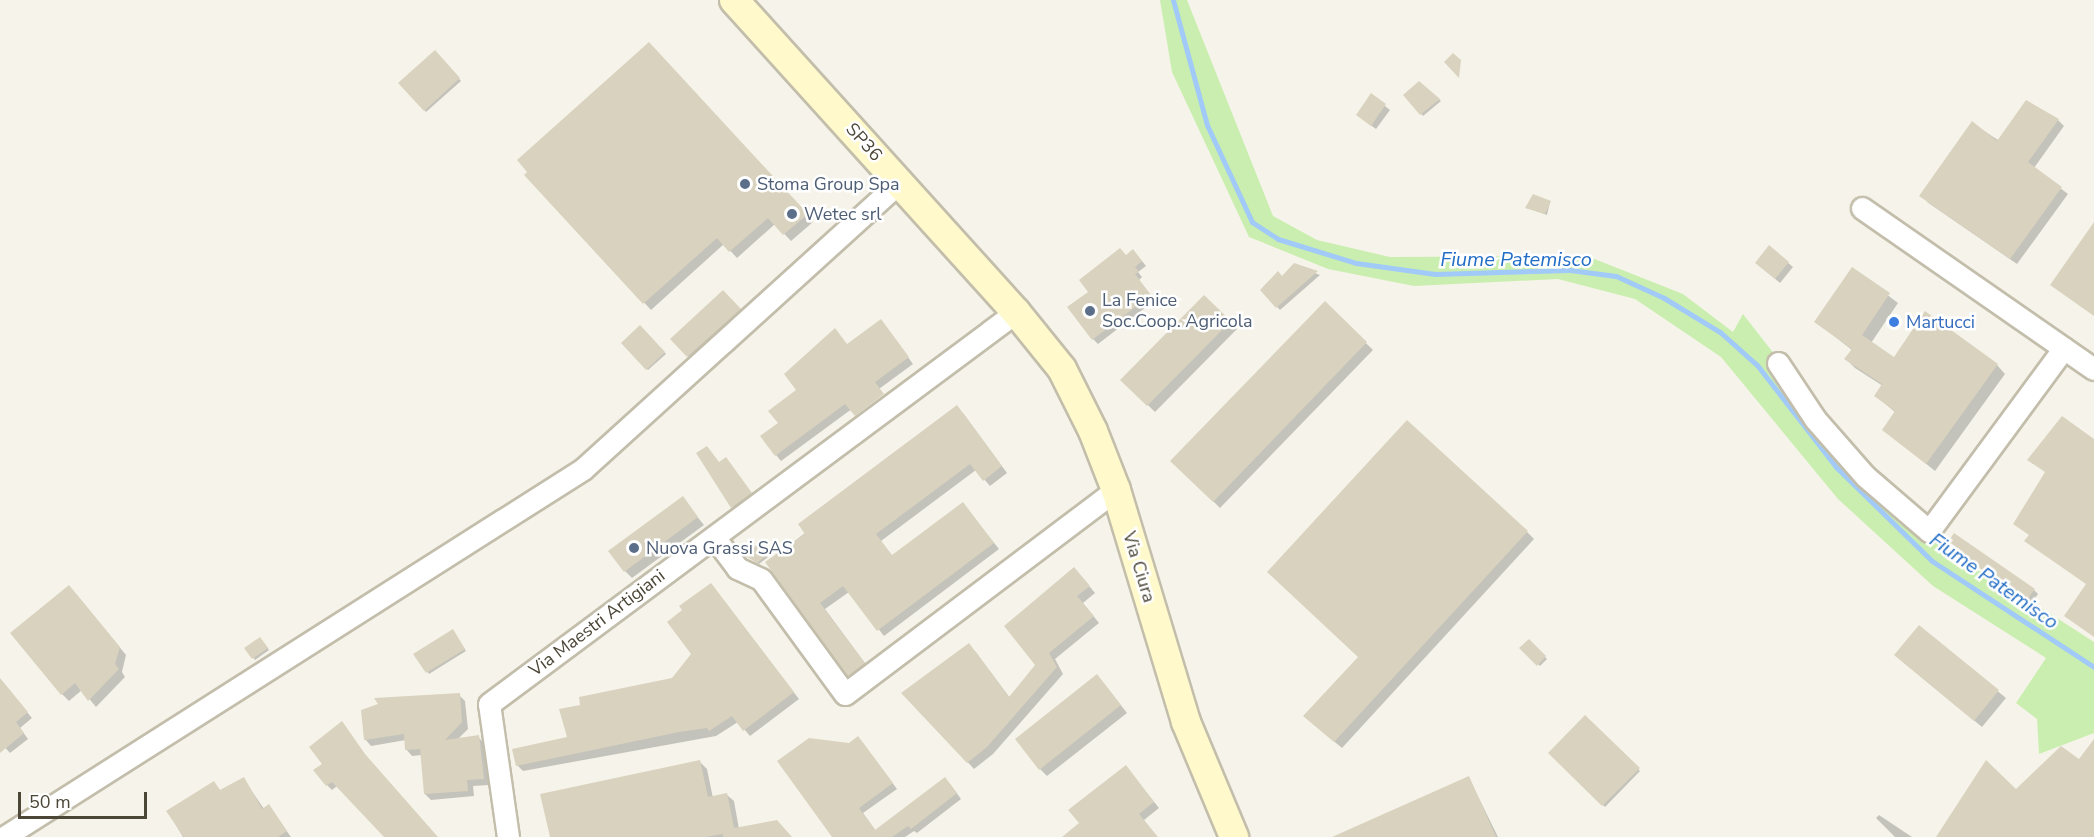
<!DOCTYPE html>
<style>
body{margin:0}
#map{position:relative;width:2094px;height:837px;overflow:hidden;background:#f6f4ea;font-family:"Nunito Sans",sans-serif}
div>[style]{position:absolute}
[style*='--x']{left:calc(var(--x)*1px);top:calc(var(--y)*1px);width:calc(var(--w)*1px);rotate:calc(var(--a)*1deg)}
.green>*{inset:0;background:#caeeaf}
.shadow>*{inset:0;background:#0003}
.stream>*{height:5px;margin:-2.5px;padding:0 2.5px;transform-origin:2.5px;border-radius:2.5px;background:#a1caf8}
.building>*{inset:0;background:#d9d2be}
.roads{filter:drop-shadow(2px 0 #c3beab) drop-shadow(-2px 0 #c3beab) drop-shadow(0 2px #c3beab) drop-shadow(0 -2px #c3beab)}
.minor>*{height:21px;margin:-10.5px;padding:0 10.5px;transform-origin:10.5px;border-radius:10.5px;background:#fff}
.secondary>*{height:28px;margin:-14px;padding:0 14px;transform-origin:14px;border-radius:14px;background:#fff9cb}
.dots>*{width:16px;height:16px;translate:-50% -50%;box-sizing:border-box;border:3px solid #fff;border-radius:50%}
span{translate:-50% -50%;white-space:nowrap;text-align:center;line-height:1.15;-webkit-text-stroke:5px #fff;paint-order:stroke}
.street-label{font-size:18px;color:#4c4637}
.service-label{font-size:18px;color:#4e5e75}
.left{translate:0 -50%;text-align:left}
.shop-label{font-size:18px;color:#366cbe}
.water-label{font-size:20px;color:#226dc5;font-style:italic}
.scale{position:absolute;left:18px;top:792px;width:129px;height:27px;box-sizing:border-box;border:3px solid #4c4637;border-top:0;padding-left:8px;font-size:18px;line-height:21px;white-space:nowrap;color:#4c4637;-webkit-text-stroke:4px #fff;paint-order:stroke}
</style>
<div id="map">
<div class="green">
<div style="clip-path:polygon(1160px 0,1187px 0,1273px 216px,1317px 240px,1390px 257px,1587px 256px,1683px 294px,1733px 332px,1743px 314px,1860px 464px,1936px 540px,2094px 642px,2094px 733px,2039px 754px,2037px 719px,2016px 703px,2046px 658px,1933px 586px,1838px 499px,1721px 357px,1635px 299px,1558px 279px,1414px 286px,1328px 269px,1249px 237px,1172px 72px)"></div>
</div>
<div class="shadow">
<div style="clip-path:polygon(655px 50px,813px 222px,791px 241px,775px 224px,737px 258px,724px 244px,651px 310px,527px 175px)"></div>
<div style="clip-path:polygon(435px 52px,461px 81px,426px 112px,400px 83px)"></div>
<div style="clip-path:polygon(1425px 87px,1441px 101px,1423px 116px,1405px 95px)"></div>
<div style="clip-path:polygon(1371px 95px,1390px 110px,1376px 129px,1362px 119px)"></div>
<div style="clip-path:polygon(2058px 120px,2064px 126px,2034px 168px,2068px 194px,2017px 264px,1927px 202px,1972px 123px,1998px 140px)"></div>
<div style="clip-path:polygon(1550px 202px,1547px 215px,1527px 208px)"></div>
<div style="clip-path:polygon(1769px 247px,1793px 267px,1780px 283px,1761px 267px)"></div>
<div style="clip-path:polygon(1126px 256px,1138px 256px,1146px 266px,1138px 272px,1142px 277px,1139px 280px,1154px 301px,1098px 344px,1093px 339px,1090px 292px)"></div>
<div style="clip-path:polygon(1295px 265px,1320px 275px,1280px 310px,1262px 290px,1283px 278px)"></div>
<div style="clip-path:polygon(1853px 269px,1898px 303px,1871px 343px,1894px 359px,1997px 365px,2005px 374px,1935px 471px,1884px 430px,1896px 413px,1876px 396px,1883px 386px,1855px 368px,1846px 359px,1852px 350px,1816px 322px)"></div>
<div style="clip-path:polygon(723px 292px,742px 311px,690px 358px,672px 339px)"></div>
<div style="clip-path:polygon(1204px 297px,1237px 329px,1155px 412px,1122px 380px)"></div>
<div style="clip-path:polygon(1325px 303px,1373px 350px,1220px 508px,1173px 461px)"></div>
<div style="clip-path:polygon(640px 327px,666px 354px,648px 370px,623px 343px)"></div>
<div style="clip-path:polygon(886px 327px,913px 364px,781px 461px,776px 455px,780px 423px,798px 390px,848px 346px)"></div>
<div style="clip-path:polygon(885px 395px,889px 401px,861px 421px,857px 416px)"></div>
<div style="clip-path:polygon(963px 413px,1007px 473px,990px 486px,976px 470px,881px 541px,892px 557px,963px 504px,999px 549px,884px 636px,849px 592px,825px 609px,870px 670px,855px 681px,767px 562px)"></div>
<div style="clip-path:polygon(728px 461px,752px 495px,734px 508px,719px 464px)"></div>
<div style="clip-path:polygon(682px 498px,704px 525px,632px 578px,625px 571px)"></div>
<div style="clip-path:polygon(1527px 532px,1534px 539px,1342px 748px,1312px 723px,1360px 657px)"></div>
<div style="clip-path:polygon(758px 546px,768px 557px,759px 564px,748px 557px)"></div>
<div style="clip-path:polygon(1951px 550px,2034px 590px,2038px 594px,2031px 604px)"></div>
<div style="clip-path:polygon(1080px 575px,1095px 593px,1083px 603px,1099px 623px,1055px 659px,1063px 674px,993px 754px,974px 769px,904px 693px,975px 651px,1010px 698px,1037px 665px)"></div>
<div style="clip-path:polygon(711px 585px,799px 699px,750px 736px,738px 722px,716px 736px,523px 771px,517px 765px,569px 738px,582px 706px,673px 679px,693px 654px)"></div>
<div style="clip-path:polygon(76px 594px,126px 655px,122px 672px,125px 677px,96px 707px,82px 690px,69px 701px,62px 694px)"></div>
<div style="clip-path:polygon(1919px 627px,2006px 698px,1982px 727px,1903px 662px)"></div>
<div style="clip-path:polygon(454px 633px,466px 651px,429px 674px,415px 654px)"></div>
<div style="clip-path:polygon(262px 640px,269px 650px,255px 660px,246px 648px)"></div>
<div style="clip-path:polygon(1529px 641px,1547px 659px,1540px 666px,1522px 648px)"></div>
<div style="clip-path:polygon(0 680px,32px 718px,20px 728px,28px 739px,10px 753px,0 742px)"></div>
<div style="clip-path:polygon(1104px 684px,1127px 713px,1047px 776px,1040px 769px)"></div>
<div style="clip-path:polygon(459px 695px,465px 701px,468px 729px,457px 740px,478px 737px,484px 743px,489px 785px,473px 786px,474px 796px,431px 800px,425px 794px,422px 755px,412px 756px,406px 749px,406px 740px,371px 746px,365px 739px)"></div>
<div style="clip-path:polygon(1585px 718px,1640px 771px,1605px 807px,1550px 753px)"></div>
<div style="clip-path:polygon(342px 723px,369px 760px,436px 837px,386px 837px,337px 786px,332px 790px,327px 785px,324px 764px)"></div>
<div style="clip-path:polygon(863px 743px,897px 789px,863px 813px,876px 831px,950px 784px,961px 799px,917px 833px,914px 831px,905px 837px,866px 837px,856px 825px,849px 745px)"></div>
<div style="clip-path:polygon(700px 762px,707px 769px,713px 798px,727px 795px,734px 801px,739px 829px,791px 837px,551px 837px)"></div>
<div style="clip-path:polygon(1131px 773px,1159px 808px,1144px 820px,1157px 837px,1081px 824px)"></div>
<div style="clip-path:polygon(243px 778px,264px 809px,269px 806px,291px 837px,183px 837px,168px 812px,214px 783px,221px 791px)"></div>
<div style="clip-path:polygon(1469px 778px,1498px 837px,1356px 837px)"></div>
<div style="clip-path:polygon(1879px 815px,1912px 837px,1895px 837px,1876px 818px)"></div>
</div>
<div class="stream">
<div style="--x:1173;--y:0;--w:130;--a:74.8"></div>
<div style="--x:1207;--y:125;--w:107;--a:65.1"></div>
<div style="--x:1252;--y:222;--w:31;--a:33"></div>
<div style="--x:1278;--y:239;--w:82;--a:17.1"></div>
<div style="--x:1356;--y:263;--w:80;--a:7.9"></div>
<div style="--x:1435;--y:274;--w:135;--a:-1.7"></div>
<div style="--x:1570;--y:270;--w:46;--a:7.4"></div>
<div style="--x:1616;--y:276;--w:53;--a:24.6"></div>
<div style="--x:1664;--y:298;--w:66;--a:31.3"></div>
<div style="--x:1720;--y:332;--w:50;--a:41.7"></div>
<div style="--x:1757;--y:365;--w:129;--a:52.2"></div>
<div style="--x:1836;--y:467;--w:134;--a:44.4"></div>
<div style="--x:1932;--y:561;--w:194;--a:33.2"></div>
</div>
<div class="building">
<div style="clip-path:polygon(649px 42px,808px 214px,783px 235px,768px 218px,729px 252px,717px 238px,643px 304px,524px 175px,527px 172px,517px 160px)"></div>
<div style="clip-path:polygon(435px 50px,460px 78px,424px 111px,398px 83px)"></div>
<div style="clip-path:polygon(1453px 53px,1461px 60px,1459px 78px,1444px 62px)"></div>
<div style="clip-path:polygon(1419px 81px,1440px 99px,1420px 115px,1403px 95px)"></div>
<div style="clip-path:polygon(1371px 93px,1386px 104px,1371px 126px,1356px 115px)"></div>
<div style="clip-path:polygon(2026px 100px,2059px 119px,2028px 162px,2062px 187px,2010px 259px,1919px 196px,1972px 121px,1997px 141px)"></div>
<div style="clip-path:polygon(1533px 194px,1551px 201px,1545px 214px,1525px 208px)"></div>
<div style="clip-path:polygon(2094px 222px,2094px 316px,2050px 285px)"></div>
<div style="clip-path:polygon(1769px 245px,1789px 262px,1775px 279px,1755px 263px)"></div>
<div style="clip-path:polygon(1120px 248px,1126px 255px,1133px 249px,1142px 261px,1135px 267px,1139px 272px,1135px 274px,1151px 295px,1092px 340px,1067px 307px,1088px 292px,1079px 280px)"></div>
<div style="clip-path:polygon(1294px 263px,1318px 271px,1276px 308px,1260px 290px,1278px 271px,1282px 276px)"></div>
<div style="clip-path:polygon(1852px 267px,1890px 293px,1862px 335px,1894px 357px,1925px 311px,1998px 364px,1926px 464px,1882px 430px,1895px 411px,1874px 396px,1882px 384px,1844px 359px,1852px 349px,1814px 322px)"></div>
<div style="clip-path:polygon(723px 290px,741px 309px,687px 357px,670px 339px)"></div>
<div style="clip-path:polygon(1204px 295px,1231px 321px,1147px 406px,1120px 380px)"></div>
<div style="clip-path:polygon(1325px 301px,1367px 342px,1213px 502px,1170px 461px)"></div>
<div style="clip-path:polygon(881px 319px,909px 357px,875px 382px,884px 394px,855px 416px,845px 404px,775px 456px,760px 436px,778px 423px,768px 411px,796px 390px,784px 374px,835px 328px,847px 344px)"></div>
<div style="clip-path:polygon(640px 325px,665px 352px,646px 370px,621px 343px)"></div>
<div style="clip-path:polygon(957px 405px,1002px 466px,983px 481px,970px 464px,876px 534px,892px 555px,963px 502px,994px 543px,877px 631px,843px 586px,820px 603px,865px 663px,848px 676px,765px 562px,805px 534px,798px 524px)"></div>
<div style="clip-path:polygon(2062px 416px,2094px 439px,2094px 637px,2064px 616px,2086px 584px,2024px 541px,2029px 535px,2013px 524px,2045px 472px,2027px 460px)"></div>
<div style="clip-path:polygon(1407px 420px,1528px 531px,1334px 742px,1303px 716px,1358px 657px,1267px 572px)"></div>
<div style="clip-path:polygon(707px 446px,719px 462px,726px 457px,752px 493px,731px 508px,696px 453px)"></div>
<div style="clip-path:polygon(683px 496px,698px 517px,624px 572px,608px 551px)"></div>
<div style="clip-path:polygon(1954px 533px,2035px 589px,2026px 601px,1945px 546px)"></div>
<div style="clip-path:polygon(758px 544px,767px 555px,757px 563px,744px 555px)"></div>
<div style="clip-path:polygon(1074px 567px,1090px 586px,1077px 596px,1094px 616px,1049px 653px,1057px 667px,987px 747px,967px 763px,901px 693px,969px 643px,1009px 697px,1035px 665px,1004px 626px)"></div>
<div style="clip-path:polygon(711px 583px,794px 692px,743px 731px,732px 716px,709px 731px,707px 728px,679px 732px,516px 766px,512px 749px,567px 737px,559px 709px,580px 705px,579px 697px,672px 678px,691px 654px,667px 622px,682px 610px,679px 606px)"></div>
<div style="clip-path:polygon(69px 585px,120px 647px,115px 664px,119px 669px,88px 701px,75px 683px,61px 695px,10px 633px)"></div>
<div style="clip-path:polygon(1919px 625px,1999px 690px,1974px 721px,1894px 655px)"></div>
<div style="clip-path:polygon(453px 629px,465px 649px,426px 673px,413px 654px)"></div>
<div style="clip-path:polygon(260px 637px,268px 648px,252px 659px,244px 648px)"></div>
<div style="clip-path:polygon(1529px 639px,1546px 656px,1537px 666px,1519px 648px)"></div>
<div style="clip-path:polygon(1097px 674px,1121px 705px,1039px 770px,1015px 739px)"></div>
<div style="clip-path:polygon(0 678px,28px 712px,16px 722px,24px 733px,0 753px)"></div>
<div style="clip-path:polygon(460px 693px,462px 722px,445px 740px,479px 735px,484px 779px,467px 780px,468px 791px,424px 794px,420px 749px,405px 750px,404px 734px,364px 740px,361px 710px,378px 704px,374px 698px)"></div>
<div style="clip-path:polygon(1585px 715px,1640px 768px,1602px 806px,1548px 753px)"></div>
<div style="clip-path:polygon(342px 721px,365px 754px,438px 837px,384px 837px,332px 782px,326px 786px,313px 770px,322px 764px,309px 747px)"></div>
<div style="clip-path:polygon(858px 736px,893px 783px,859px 808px,875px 830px,945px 777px,957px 793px,911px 829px,908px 826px,892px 837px,832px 837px,777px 761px,809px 738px,849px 743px)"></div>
<div style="clip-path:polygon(2094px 739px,2094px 837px,1936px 837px,1986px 760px,2016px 789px,2061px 746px,2079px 759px)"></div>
<div style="clip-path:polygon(700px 760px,708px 797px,727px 793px,734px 828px,777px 820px,792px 837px,723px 837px,723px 834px,705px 837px,550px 837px,540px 794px)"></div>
<div style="clip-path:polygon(1126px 765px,1154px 802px,1139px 814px,1158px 837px,1062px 837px,1079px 823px,1068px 810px)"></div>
<div style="clip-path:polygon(1469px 776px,1496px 837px,1332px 837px)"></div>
<div style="clip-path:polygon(244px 777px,262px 809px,269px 804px,287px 831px,278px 837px,184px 837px,166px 811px,214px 781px,220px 790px)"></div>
</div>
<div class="roads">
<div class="minor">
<div style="--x:1862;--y:208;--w:282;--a:34.8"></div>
<div style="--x:1778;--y:363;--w:67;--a:56.5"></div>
<div style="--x:1815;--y:419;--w:76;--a:48.7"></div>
<div style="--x:1865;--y:476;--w:84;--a:40.7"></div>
<div style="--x:1929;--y:531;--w:227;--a:-53.6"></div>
<div style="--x:714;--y:537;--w:39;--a:53"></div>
<div style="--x:737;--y:568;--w:26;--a:25"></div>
<div style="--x:761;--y:579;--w:142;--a:53.9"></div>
<div style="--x:845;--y:694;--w:339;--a:-37"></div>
<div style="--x:4;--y:837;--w:686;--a:-32.44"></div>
<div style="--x:583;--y:469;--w:428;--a:-42.2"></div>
<div style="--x:508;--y:837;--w:134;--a:-98.1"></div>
<div style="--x:489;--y:704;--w:657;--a:-36.64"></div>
</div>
<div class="secondary">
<div style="--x:734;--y:0;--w:421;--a:47.9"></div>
<div style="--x:1016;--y:312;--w:73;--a:51.1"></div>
<div style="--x:1062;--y:369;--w:69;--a:63.4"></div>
<div style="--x:1093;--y:431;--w:63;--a:68.7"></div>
<div style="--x:1116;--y:490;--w:242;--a:73.2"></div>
<div style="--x:1186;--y:722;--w:125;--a:67.3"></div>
</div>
</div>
<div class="dots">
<div style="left:745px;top:184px;background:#5c6f8a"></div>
<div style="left:792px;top:214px;background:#5c6f8a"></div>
<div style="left:1090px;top:311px;background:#5c6f8a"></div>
<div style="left:1894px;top:322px;background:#3f7fe0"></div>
<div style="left:634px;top:548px;background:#5c6f8a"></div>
</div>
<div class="street-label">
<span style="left:864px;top:142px;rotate:48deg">SP36</span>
<span style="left:1139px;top:567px;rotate:73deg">Via Ciura</span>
<span style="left:597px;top:623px;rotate:-37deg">Via Maestri Artigiani</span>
</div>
<div class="service-label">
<span class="left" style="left:757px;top:184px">Stoma Group Spa</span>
<span class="left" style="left:804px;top:214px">Wetec srl</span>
<span class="left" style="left:1102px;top:311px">La Fenice<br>Soc.Coop. Agricola</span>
<span class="left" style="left:646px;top:548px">Nuova Grassi SAS</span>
</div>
<div class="shop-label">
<span class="left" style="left:1906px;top:322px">Martucci</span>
</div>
<div class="water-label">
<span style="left:1516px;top:259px">Fiume Patemisco</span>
<span style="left:1994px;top:581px;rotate:35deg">Fiume Patemisco</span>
</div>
<div class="scale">50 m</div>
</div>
